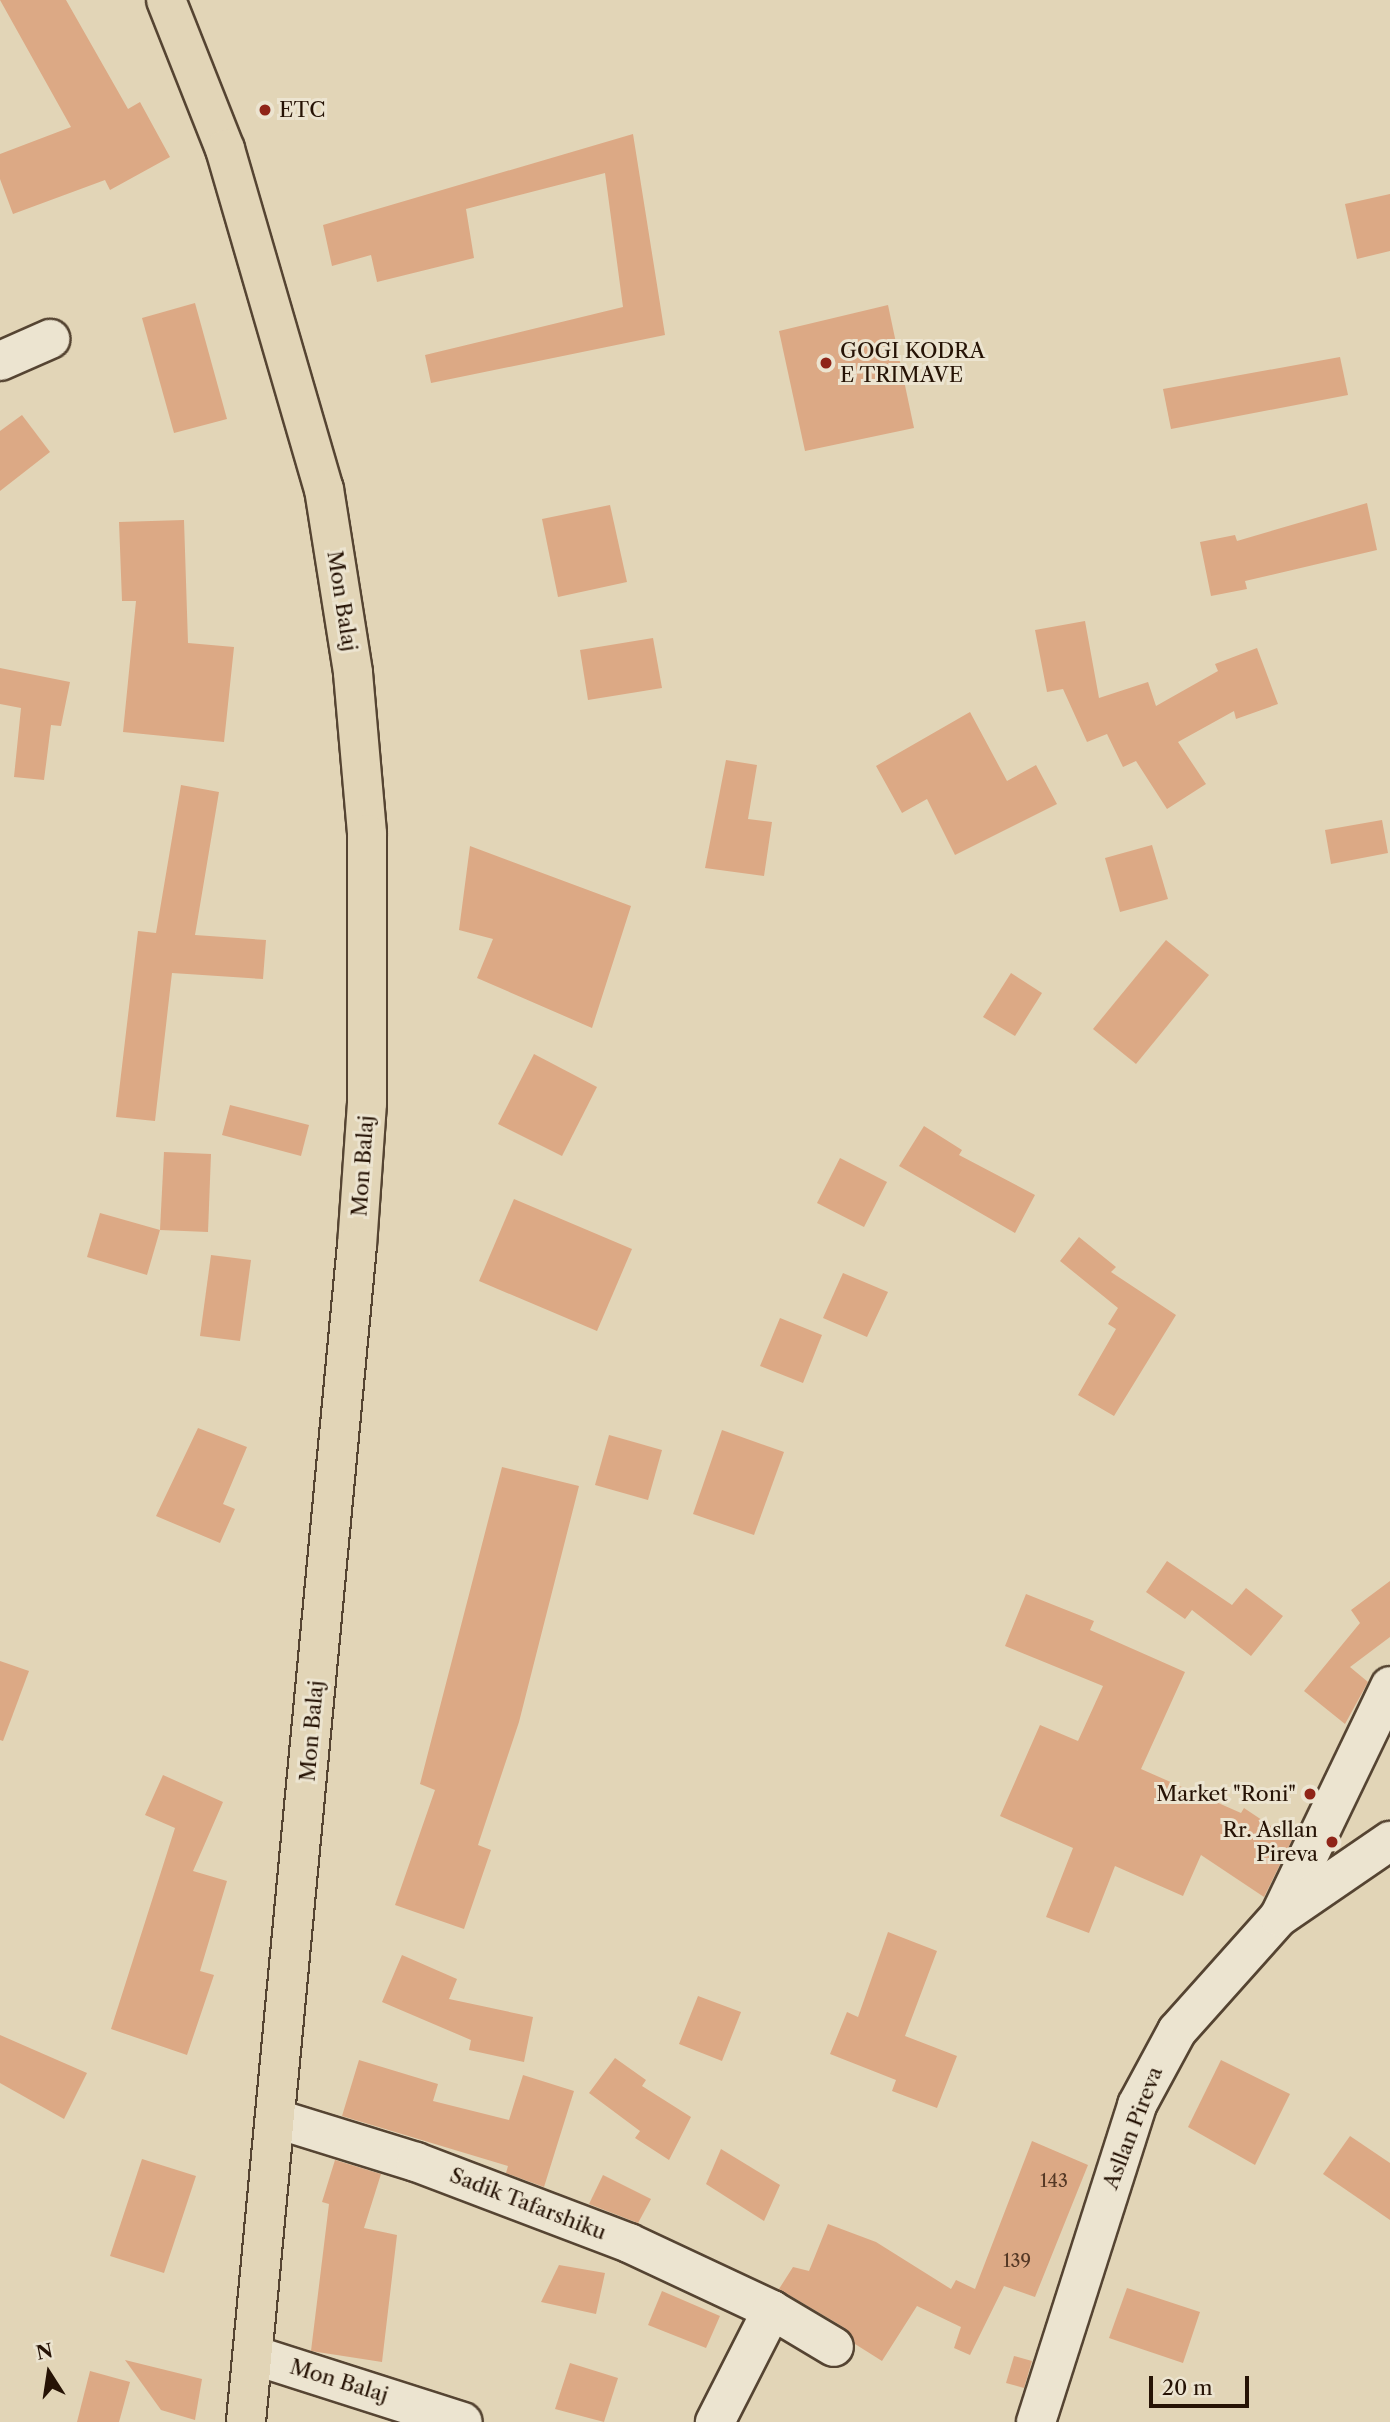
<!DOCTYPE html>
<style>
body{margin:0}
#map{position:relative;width:1390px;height:2422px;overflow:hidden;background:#e2d5b7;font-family:"Libre Caslon Text",serif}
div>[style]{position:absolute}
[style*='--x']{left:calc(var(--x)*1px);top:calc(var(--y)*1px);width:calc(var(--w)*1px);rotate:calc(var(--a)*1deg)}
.building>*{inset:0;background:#dca985}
.roads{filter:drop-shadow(2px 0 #554432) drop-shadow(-2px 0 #554432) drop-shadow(0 2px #554432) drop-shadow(0 -2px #554432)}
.street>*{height:38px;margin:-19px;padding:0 19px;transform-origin:19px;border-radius:19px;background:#ece4d0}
.secondary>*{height:38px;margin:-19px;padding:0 19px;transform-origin:19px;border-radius:19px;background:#ece4d0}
.primary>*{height:38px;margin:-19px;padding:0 19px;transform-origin:19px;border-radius:19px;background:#e2d5b7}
.dots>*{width:19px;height:19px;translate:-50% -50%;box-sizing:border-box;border:4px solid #ece4d0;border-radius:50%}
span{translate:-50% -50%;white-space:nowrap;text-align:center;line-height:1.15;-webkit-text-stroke:6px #ece4d0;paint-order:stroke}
.number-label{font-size:18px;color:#543825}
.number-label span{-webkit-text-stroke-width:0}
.poi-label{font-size:21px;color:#261305}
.left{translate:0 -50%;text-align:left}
.right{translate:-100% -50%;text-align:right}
.street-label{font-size:21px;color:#261305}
.north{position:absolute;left:14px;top:2338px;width:70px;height:70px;-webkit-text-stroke:5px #ece4d0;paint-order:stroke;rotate:348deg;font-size:19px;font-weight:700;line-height:28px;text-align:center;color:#261305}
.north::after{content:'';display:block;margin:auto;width:24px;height:32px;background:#261305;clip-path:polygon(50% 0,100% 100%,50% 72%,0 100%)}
.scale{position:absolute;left:1149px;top:2376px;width:100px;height:32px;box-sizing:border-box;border:4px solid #261305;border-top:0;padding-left:9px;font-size:21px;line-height:24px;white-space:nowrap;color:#261305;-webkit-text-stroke:5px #ece4d0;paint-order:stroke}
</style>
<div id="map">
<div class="building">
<div style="clip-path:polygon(0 0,66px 0,128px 109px,140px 102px,170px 157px,110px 190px,105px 180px,13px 214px,0 179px,0 154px,71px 127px)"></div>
<div style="clip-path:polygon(633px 134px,665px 335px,431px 383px,425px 355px,623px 307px,605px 173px,466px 209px,474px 258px,377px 282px,371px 255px,332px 266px,323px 225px)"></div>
<div style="clip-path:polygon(1390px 194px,1390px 251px,1357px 259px,1345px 204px)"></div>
<div style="clip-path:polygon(195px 303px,227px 419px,174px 433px,142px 318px)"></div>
<div style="clip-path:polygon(888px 305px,914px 428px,805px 451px,779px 331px)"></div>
<div style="clip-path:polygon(1340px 357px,1348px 395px,1171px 429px,1163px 389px)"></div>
<div style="clip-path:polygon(22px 415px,50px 452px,0 491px,0 431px)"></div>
<div style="clip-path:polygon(1367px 503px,1377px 550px,1245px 581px,1247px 589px,1211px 596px,1200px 542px,1235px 535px,1237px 541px)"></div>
<div style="clip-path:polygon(610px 505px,627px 582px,558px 597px,542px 519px)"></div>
<div style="clip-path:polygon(184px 520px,188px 643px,234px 647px,224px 742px,123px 732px,136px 601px,122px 601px,119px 522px)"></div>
<div style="clip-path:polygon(1085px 621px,1099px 698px,1148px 682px,1156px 706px,1218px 671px,1215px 664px,1257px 648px,1278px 704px,1236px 719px,1234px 711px,1178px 742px,1206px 784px,1167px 809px,1136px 761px,1123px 767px,1107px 734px,1087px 742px,1063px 689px,1047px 692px,1035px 630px)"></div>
<div style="clip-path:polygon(653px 638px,662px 688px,588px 700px,580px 650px)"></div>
<div style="clip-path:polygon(0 668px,70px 682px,61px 726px,51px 725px,44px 780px,14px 777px,21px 708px,0 704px)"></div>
<div style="clip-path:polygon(970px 712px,1007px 781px,1036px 765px,1057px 804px,955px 855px,927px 799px,902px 813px,876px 766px)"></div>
<div style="clip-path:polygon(726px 760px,757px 765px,748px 819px,772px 822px,764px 876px,705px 868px)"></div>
<div style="clip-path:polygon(181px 785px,219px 792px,195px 935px,266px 940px,263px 979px,172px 973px,155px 1121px,116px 1117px,138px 931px,156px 933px)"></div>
<div style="clip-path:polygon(1382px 820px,1388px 853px,1331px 864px,1325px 830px)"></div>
<div style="clip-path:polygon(1152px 845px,1168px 899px,1120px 912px,1105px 858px)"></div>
<div style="clip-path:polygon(470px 846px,631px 906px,592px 1028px,477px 978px,493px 939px,459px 930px)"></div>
<div style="clip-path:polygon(1166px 940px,1209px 975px,1136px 1064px,1093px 1029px)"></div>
<div style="clip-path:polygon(1011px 973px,1042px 993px,1015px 1036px,983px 1017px)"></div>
<div style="clip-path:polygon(534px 1054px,597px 1087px,562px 1156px,498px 1124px)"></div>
<div style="clip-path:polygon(230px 1105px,309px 1125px,301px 1156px,222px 1135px)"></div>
<div style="clip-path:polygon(924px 1126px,962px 1150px,959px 1155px,1035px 1195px,1015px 1233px,899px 1166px)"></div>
<div style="clip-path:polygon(164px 1152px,211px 1154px,208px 1232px,160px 1230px)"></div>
<div style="clip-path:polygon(840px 1158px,887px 1182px,864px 1227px,817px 1203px)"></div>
<div style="clip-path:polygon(514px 1199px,632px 1249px,597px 1331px,479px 1281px)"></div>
<div style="clip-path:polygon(100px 1213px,160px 1230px,147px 1275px,87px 1257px)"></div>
<div style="clip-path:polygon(1079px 1237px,1116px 1267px,1111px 1272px,1176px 1315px,1114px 1416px,1078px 1395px,1116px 1329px,1108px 1324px,1118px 1308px,1060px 1261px)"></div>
<div style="clip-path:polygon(211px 1255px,251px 1260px,240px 1341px,200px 1336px)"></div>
<div style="clip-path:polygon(843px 1273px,888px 1292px,867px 1337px,823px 1318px)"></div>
<div style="clip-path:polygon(780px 1318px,822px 1335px,803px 1383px,760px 1366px)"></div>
<div style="clip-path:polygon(198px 1428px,247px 1447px,223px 1504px,235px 1509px,220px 1543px,156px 1516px)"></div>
<div style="clip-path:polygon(722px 1430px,784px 1452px,754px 1535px,693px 1514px)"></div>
<div style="clip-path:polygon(609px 1435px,662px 1450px,648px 1500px,595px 1485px)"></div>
<div style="clip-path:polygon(502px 1467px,579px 1486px,519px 1722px,478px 1845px,491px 1850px,464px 1929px,395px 1905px,435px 1790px,420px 1784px)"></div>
<div style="clip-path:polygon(1167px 1561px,1232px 1605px,1246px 1588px,1283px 1616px,1251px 1656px,1192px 1610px,1185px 1619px,1146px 1592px)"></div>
<div style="clip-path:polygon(1390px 1581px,1390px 1637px,1350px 1667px,1368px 1682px,1345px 1724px,1304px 1691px,1360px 1623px,1351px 1610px)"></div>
<div style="clip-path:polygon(1026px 1594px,1094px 1621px,1090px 1630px,1185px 1672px,1141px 1769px,1241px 1813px,1244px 1808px,1292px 1840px,1264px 1897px,1201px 1855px,1183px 1896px,1115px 1866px,1089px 1933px,1046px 1917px,1073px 1848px,1000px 1816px,1040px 1725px,1078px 1741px,1103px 1686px,1005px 1646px)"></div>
<div style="clip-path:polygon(0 1661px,29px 1671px,3px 1741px,0 1740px)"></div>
<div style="clip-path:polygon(163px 1775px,223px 1802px,193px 1871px,227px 1881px,200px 1971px,214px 1975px,187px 2055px,111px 2029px,175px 1828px,145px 1815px)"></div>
<div style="clip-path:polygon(888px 1932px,937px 1951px,905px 2036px,957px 2056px,937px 2108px,892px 2091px,896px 2080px,830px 2054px,847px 2012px,858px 2017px)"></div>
<div style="clip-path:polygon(402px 1955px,457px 1979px,449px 1999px,533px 2017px,524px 2062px,469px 2050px,471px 2040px,382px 2002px)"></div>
<div style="clip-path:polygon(698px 1996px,741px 2012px,722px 2061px,679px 2044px)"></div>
<div style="clip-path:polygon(0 2035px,87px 2073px,64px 2119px,0 2083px)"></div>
<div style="clip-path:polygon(615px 2058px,646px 2080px,642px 2086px,691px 2117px,669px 2160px,635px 2138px,640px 2131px,589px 2093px)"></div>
<div style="clip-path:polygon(359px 2060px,438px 2084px,433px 2101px,509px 2120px,523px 2075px,574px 2091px,544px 2187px,506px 2173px,508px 2166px,342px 2116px)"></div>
<div style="clip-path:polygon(1221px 2060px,1290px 2094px,1255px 2165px,1188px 2127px)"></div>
<div style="clip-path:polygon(1350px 2136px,1390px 2163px,1390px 2220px,1323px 2174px)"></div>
<div style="clip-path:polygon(1032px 2141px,1088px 2165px,1035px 2297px,1004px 2286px,970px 2355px,954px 2348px,961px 2327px,917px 2306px,882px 2361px,855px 2344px,845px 2328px,779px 2289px,793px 2267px,809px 2271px,828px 2224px,876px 2242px,951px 2289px,956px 2280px,975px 2289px)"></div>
<div style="clip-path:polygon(721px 2149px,780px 2185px,764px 2221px,706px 2184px)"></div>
<div style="clip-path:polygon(142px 2159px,196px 2176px,164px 2273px,110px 2256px)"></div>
<div style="clip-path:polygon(335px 2160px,381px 2174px,364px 2228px,397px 2235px,382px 2362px,311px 2351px,329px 2204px,322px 2202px)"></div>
<div style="clip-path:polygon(603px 2175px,651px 2199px,638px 2223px,589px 2204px)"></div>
<div style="clip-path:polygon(559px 2265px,605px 2273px,596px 2314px,541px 2302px)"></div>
<div style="clip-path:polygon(1127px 2288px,1200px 2312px,1183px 2363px,1109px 2338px)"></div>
<div style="clip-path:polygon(662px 2291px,720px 2316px,706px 2348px,648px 2325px)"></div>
<div style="clip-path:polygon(1014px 2356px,1032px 2361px,1024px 2388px,1006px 2383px)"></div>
<div style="clip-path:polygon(125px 2360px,202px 2379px,195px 2420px,161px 2410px)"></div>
<div style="clip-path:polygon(570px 2363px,618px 2378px,604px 2422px,555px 2409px)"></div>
<div style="clip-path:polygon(90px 2371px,130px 2382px,119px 2422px,77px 2422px)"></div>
</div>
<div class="roads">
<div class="street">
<div style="--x:0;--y:361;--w:55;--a:-23.7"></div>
<div style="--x:277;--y:2119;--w:145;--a:17.2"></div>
<div style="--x:416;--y:2162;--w:228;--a:20.8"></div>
<div style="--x:629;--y:2243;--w:158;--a:25.1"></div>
<div style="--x:772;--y:2310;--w:126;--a:117"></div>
<div style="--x:772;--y:2310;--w:72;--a:30.8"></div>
<div style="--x:253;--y:2355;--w:220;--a:17.7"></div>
</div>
<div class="secondary">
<div style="--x:1280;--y:1915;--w:254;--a:-64.3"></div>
<div style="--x:1036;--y:2422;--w:333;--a:-72.3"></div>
<div style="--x:1137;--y:2105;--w:84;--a:-61.6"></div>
<div style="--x:1177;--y:2031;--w:153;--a:-48.2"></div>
<div style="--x:1279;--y:1917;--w:135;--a:-34.4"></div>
</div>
<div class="primary">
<div style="--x:166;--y:0;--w:160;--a:68.4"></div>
<div style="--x:225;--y:149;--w:354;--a:73.8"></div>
<div style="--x:324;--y:489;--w:186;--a:81"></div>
<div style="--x:353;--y:673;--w:162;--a:85"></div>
<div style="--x:367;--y:834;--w:269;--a:90"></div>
<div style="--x:367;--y:1103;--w:142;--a:94"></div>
<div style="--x:357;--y:1245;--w:1182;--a:95.39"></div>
</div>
</div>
<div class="dots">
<div style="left:265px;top:110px;background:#8f2418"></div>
<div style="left:826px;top:363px;background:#8f2418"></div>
<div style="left:1310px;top:1794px;background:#8f2418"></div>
<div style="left:1332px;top:1842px;background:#8f2418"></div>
</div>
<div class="number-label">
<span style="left:1054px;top:2181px">143</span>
<span style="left:1017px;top:2261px">139</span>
</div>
<div class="poi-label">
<span class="left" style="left:279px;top:110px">ETC</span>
<span class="left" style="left:840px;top:363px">GOGI KODRA<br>E TRIMAVE</span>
<span class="right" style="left:1296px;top:1794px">Market "Roni"</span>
<span class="right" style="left:1318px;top:1842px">Rr. Asllan<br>Pireva</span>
</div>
<div class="street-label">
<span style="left:342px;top:601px;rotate:81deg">Mon Balaj</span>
<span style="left:363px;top:1166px;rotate:-86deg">Mon Balaj</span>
<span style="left:312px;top:1731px;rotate:-85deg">Mon Balaj</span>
<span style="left:1133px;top:2128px;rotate:-69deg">Asllan Pireva</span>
<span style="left:528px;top:2204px;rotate:21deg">Sadik Tafarshiku</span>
<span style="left:339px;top:2381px;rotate:17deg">Mon Balaj</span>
</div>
<div class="north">N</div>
<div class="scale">20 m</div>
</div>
